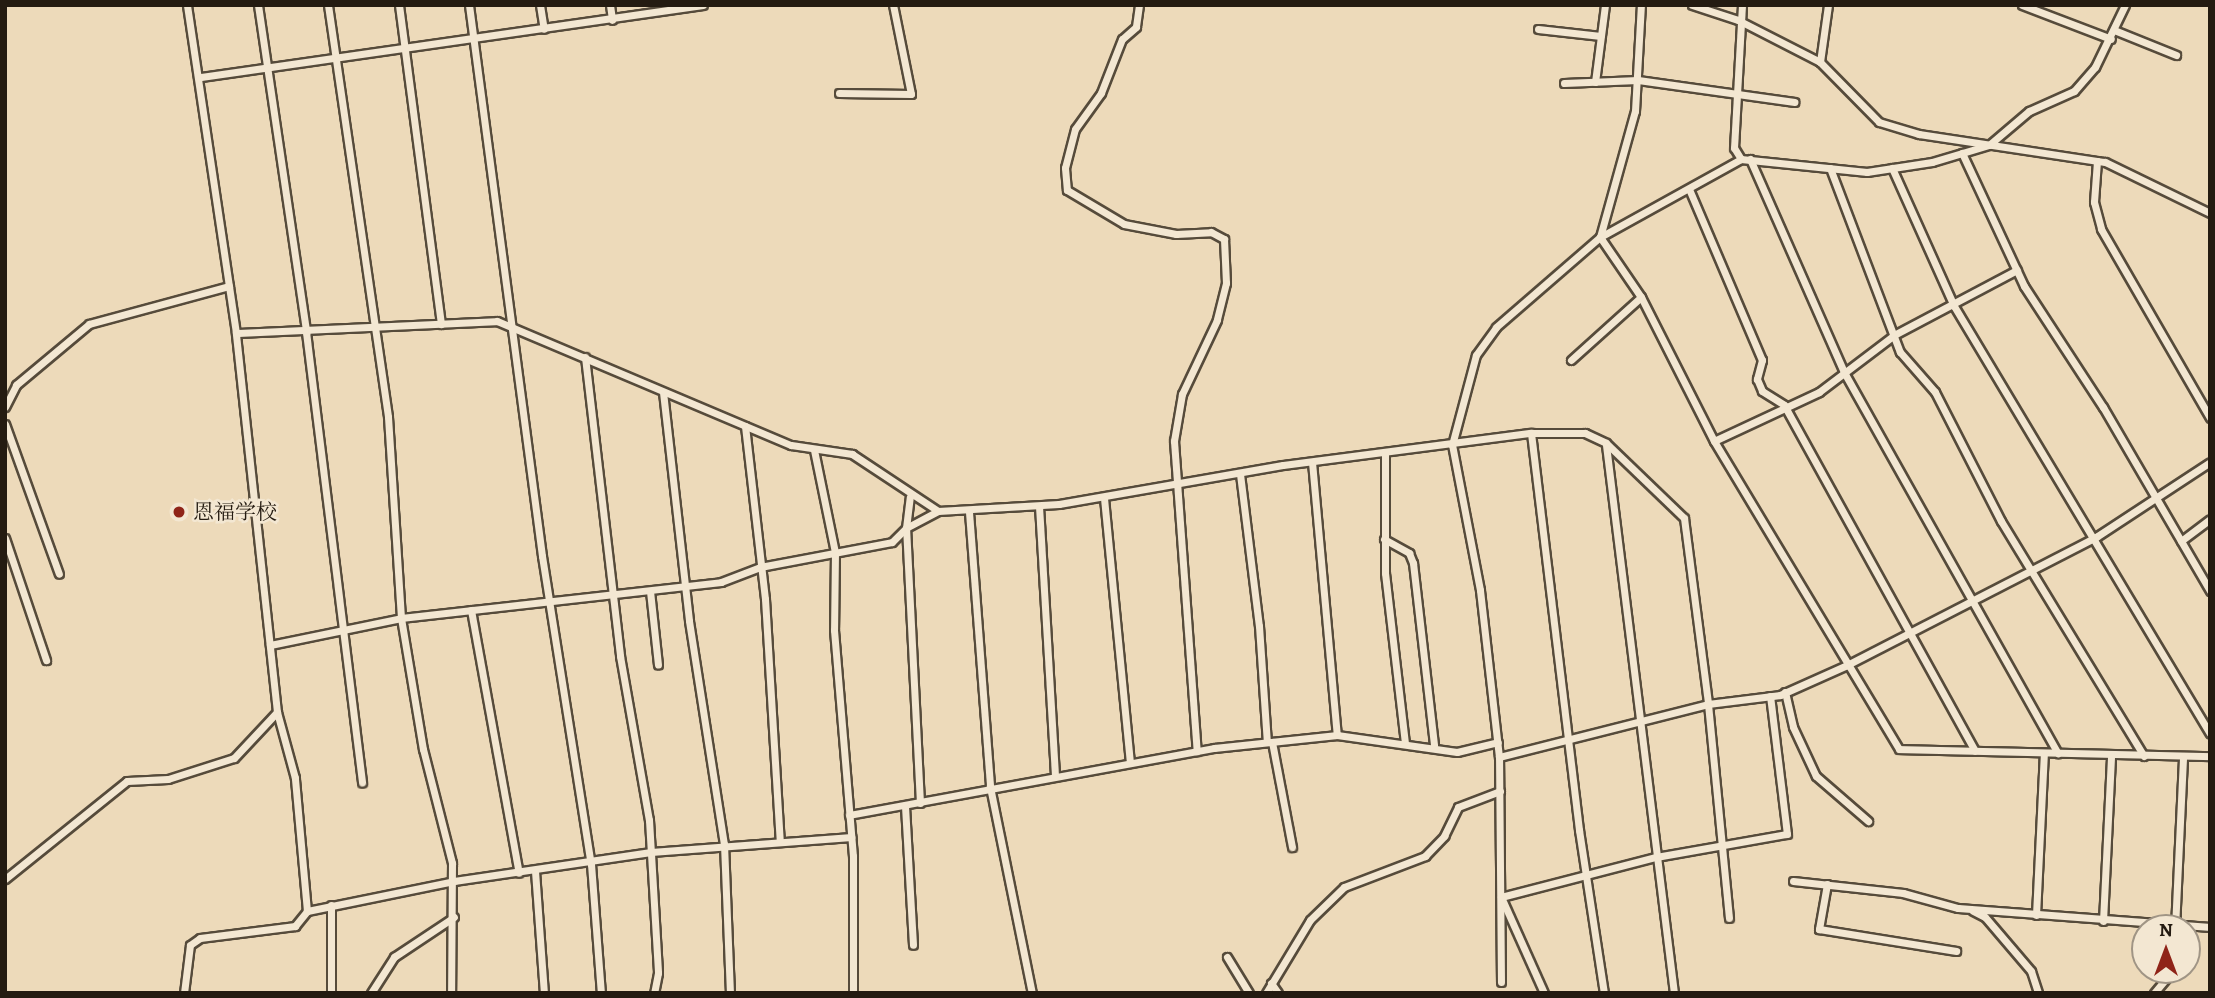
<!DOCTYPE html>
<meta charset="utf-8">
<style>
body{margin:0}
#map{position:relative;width:2215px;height:998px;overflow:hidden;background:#eddaba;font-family:Alegreya,"Noto Serif SC",serif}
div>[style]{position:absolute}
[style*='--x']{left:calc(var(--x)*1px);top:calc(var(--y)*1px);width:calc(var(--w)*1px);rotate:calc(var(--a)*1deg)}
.roads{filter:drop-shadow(2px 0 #564b3b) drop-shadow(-2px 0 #564b3b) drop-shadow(0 2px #564b3b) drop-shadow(0 -2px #564b3b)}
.street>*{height:7px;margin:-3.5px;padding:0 3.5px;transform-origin:3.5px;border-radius:3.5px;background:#f3e7d2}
.dots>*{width:19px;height:19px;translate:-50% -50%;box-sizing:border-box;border:4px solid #f3e7d2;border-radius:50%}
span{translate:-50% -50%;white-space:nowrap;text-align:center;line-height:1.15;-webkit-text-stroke:5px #f3e7d2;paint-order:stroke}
.poi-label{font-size:21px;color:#241b11}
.left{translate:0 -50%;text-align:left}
.frame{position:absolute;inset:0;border:7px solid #241b11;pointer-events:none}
.north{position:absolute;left:2131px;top:914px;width:70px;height:70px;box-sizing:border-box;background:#f3e7d2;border:2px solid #a09585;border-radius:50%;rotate:0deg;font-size:19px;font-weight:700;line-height:28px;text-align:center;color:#241b11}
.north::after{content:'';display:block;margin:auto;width:24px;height:32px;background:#8f2418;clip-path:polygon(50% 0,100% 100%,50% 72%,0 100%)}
</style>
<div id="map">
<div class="roads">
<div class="street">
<div style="--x:258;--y:5;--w:331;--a:81.6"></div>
<div style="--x:306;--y:332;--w:454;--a:82.9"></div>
<div style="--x:328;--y:5;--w:416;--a:81.7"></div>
<div style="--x:388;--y:417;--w:201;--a:86.3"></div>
<div style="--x:401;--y:618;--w:133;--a:80.5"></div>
<div style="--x:423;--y:749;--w:118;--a:75.7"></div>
<div style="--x:452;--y:863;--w:130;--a:90.4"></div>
<div style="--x:399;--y:5;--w:322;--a:82.5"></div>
<div style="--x:469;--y:5;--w:556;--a:82.45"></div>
<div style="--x:542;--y:556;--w:312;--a:81"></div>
<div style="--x:591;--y:864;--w:129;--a:85.6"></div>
<div style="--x:540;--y:5;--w:24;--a:81"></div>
<div style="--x:610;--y:5;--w:15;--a:82"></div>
<div style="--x:1139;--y:5;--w:22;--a:98"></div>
<div style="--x:1136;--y:27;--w:18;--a:139"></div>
<div style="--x:1122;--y:39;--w:58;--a:111.3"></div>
<div style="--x:1101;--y:93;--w:44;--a:125.8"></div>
<div style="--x:1075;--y:129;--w:40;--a:104.4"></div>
<div style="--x:1065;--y:168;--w:22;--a:85"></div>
<div style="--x:1067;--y:190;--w:66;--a:30.8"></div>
<div style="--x:1124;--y:224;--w:53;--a:10.9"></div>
<div style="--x:1176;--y:234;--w:35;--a:-3"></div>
<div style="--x:1211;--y:232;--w:15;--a:28"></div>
<div style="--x:1224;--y:239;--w:44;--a:87.4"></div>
<div style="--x:1226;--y:283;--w:38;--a:104"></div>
<div style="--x:1217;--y:320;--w:82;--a:115.3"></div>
<div style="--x:1182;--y:394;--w:48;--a:99.7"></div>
<div style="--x:1174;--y:441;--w:311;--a:85.8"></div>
<div style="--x:1692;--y:5;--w:48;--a:18.1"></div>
<div style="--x:1738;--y:20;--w:92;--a:27.1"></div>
<div style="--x:1820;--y:62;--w:84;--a:45.5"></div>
<div style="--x:1879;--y:122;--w:42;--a:16.7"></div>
<div style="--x:1919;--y:134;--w:188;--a:8.6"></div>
<div style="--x:2105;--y:162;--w:117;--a:25.9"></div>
<div style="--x:2022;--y:5;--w:95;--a:20.9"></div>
<div style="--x:2125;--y:5;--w:69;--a:115.8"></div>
<div style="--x:2095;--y:67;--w:32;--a:131"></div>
<div style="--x:2074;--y:91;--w:49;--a:156"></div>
<div style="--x:2029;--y:111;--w:52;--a:139.6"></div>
<div style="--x:1989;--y:145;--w:59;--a:163.4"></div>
<div style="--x:1932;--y:162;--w:66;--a:171.3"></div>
<div style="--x:1867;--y:172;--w:127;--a:-174.1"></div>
<div style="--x:1741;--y:159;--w:161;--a:151"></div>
<div style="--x:1600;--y:237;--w:73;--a:55.7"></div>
<div style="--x:1641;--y:297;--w:161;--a:63.1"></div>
<div style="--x:1714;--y:441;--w:359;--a:59"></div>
<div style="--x:1899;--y:749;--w:311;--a:1.3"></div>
<div style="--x:1538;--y:29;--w:63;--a:6.3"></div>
<div style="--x:2114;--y:30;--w:67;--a:22"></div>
<div style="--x:1820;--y:62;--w:58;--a:-82"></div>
<div style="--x:201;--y:77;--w:507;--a:-8.16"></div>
<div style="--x:1595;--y:82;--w:78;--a:-82.6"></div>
<div style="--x:1564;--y:83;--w:74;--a:-2.3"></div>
<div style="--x:1638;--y:80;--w:158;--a:8"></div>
<div style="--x:839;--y:93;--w:72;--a:0.8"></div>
<div style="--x:911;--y:94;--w:91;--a:-101.4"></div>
<div style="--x:1962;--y:153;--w:147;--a:65"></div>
<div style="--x:2024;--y:286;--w:145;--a:56.9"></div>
<div style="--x:2103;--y:407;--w:213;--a:59.8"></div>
<div style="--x:1741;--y:159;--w:13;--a:-122"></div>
<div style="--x:1734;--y:148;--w:143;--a:-86.8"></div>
<div style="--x:1750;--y:159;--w:235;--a:66.2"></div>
<div style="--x:1845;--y:374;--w:435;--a:60.7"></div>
<div style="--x:2097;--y:161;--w:41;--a:94.2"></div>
<div style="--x:2094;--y:202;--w:28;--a:75"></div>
<div style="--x:2101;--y:229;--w:218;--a:60"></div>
<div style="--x:1830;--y:168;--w:197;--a:69.2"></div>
<div style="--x:1900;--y:352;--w:53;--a:48.8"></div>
<div style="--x:1935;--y:392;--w:145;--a:62.9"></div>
<div style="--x:2001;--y:521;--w:275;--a:58.7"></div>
<div style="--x:1892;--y:168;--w:151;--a:65.8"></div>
<div style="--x:1954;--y:306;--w:498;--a:59.1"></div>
<div style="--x:1689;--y:189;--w:186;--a:66.9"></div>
<div style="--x:1762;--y:360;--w:20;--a:105"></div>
<div style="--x:1757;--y:379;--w:13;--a:67"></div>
<div style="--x:1762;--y:391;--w:26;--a:32"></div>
<div style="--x:1784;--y:405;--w:395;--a:61.1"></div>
<div style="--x:236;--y:333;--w:261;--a:-2.6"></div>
<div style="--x:497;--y:321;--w:319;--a:22.9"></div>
<div style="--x:791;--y:445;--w:62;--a:8.4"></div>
<div style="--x:852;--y:454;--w:103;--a:33.5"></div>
<div style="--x:938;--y:511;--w:121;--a:-3.3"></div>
<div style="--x:1059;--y:504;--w:227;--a:-9.9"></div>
<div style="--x:1283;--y:465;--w:250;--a:-7.4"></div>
<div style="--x:1531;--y:433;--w:54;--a:0"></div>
<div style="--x:1585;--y:433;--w:23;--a:25"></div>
<div style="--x:1606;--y:443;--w:108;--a:43.9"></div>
<div style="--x:1684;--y:518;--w:188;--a:82.6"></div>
<div style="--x:1708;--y:704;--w:73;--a:-7.1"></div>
<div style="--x:1780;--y:695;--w:73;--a:-24.1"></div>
<div style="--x:1847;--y:665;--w:280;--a:-27.2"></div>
<div style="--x:2096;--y:537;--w:136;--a:-33.3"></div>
<div style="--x:585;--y:357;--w:301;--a:83.3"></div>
<div style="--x:620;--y:656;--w:167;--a:80"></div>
<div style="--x:649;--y:820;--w:153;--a:86.6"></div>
<div style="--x:658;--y:973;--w:20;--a:101"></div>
<div style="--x:1571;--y:360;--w:94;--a:-42"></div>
<div style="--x:663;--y:392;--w:230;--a:83.5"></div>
<div style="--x:689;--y:621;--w:226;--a:81.1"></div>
<div style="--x:724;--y:844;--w:149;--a:87.7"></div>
<div style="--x:5;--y:407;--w:25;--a:-63"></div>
<div style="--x:16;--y:385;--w:95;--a:-39.9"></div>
<div style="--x:89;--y:324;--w:145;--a:-15.2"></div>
<div style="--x:5;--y:424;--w:159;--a:70.2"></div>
<div style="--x:745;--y:426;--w:174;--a:83.4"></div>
<div style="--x:765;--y:599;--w:242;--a:86.5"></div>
<div style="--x:1531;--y:433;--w:400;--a:83.1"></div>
<div style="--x:1579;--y:830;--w:165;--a:81.3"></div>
<div style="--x:1714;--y:441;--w:116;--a:-25"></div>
<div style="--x:1819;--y:392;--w:94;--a:-37.2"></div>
<div style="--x:1894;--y:335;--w:139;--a:-27.9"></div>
<div style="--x:1606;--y:445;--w:552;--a:82.93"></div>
<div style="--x:814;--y:450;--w:104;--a:78.4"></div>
<div style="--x:835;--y:552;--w:78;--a:90.7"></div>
<div style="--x:834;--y:630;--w:227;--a:85.2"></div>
<div style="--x:853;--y:856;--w:137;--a:90"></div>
<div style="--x:1385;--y:454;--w:119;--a:90"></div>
<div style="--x:1385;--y:573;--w:172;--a:83.3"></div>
<div style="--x:1312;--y:462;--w:274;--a:84.8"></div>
<div style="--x:1240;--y:474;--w:153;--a:82.9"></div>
<div style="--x:1259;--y:626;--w:116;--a:86.1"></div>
<div style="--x:1104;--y:498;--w:266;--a:84.4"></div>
<div style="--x:1039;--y:506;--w:270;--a:86.6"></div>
<div style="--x:969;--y:512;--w:276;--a:85.6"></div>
<div style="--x:990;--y:787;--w:210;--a:78.5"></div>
<div style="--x:5;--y:538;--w:129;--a:71.4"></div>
<div style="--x:1384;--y:539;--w:29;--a:29"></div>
<div style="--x:1409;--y:553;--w:11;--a:68"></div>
<div style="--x:1413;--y:563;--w:183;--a:83.4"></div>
<div style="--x:2181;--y:541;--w:36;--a:-37"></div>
<div style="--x:650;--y:591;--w:74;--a:83.8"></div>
<div style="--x:471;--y:610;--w:267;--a:79.7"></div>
<div style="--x:270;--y:645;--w:134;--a:-11.6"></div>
<div style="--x:401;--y:618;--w:322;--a:-6.4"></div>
<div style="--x:721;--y:582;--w:42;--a:-21"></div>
<div style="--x:760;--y:567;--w:134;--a:-10.7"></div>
<div style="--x:892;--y:542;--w:20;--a:-45"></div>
<div style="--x:906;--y:528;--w:31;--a:-83"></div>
<div style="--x:1785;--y:692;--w:36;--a:77"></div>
<div style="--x:1793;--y:727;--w:54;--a:64.9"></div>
<div style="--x:1816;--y:776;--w:69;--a:40.9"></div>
<div style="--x:1272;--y:742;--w:107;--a:79.2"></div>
<div style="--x:1499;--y:757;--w:216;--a:-14.2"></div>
<div style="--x:1708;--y:704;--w:215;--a:84.4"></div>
<div style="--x:920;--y:803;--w:275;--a:-92.9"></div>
<div style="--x:906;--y:528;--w:36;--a:-28"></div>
<div style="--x:905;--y:806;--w:139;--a:86.7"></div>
<div style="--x:849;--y:815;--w:371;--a:-10.4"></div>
<div style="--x:1214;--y:748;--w:124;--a:-6"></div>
<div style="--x:1337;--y:735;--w:121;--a:8.1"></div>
<div style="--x:1457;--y:752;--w:42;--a:-13.7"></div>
<div style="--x:535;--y:871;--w:122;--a:85.8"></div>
<div style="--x:5;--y:879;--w:156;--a:-38.8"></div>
<div style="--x:127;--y:781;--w:41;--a:-2.8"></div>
<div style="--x:168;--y:779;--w:69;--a:-17.7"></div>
<div style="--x:234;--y:758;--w:63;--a:-46.9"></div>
<div style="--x:1793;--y:881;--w:111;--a:6.2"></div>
<div style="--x:1903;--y:893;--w:57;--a:15.3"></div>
<div style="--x:1958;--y:908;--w:253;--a:4.3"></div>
<div style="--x:1827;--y:884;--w:46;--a:100.1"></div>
<div style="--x:1819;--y:929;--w:139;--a:9.1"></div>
<div style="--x:307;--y:911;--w:150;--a:-11.5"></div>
<div style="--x:454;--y:881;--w:199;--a:-8.4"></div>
<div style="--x:651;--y:852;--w:201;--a:-4.3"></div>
<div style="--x:1973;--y:911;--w:13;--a:27"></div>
<div style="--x:1985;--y:917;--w:71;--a:49.6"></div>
<div style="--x:2031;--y:971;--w:23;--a:72"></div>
<div style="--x:2036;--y:915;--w:162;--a:-87.2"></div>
<div style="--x:2103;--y:921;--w:166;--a:-87.2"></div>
<div style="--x:2175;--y:928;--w:172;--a:-87.3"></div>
<div style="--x:1227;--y:957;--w:42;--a:58.6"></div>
<div style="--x:1501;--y:982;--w:225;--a:-90.5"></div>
<div style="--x:1499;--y:757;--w:168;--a:-96.5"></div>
<div style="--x:1480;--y:590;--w:148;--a:-100.9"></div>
<div style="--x:1452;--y:445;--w:93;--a:-75.1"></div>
<div style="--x:1476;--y:355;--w:34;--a:-54"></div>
<div style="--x:1496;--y:327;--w:138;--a:-40.9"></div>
<div style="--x:1600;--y:237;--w:131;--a:-74.5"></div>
<div style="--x:1635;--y:111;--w:106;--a:-86.8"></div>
<div style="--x:1271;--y:983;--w:12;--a:55"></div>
<div style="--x:184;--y:993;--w:48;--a:-82.9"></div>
<div style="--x:190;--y:945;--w:12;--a:-35"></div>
<div style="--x:200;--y:938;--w:96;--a:-7.2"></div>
<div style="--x:295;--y:926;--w:19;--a:-51"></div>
<div style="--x:307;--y:911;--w:134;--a:-95.2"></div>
<div style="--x:295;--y:778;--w:68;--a:-105.3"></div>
<div style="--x:277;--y:712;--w:381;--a:-96.2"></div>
<div style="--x:236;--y:333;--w:332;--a:-98.5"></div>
<div style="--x:331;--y:993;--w:88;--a:-90"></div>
<div style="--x:371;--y:993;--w:43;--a:-57.4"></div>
<div style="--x:394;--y:957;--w:72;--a:-33.7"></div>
<div style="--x:1266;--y:993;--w:85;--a:-58.9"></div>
<div style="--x:1310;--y:920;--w:47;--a:-44.1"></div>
<div style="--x:1344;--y:887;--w:87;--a:-20.9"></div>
<div style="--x:1425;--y:856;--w:28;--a:-46"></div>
<div style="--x:1444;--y:836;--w:32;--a:-64"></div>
<div style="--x:1458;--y:807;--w:45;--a:-20.9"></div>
<div style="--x:1544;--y:993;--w:105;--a:-114.1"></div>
<div style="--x:1501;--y:897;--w:160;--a:-14.5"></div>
<div style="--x:1656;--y:857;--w:133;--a:-10"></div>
<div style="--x:1787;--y:834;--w:139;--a:-97"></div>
<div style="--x:2154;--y:993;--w:30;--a:-50"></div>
</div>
</div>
<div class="dots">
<div style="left:179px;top:512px;background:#8f2418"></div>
</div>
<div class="poi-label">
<span class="left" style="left:193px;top:512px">恩福学校</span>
</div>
<div class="frame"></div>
<div class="north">N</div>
</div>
